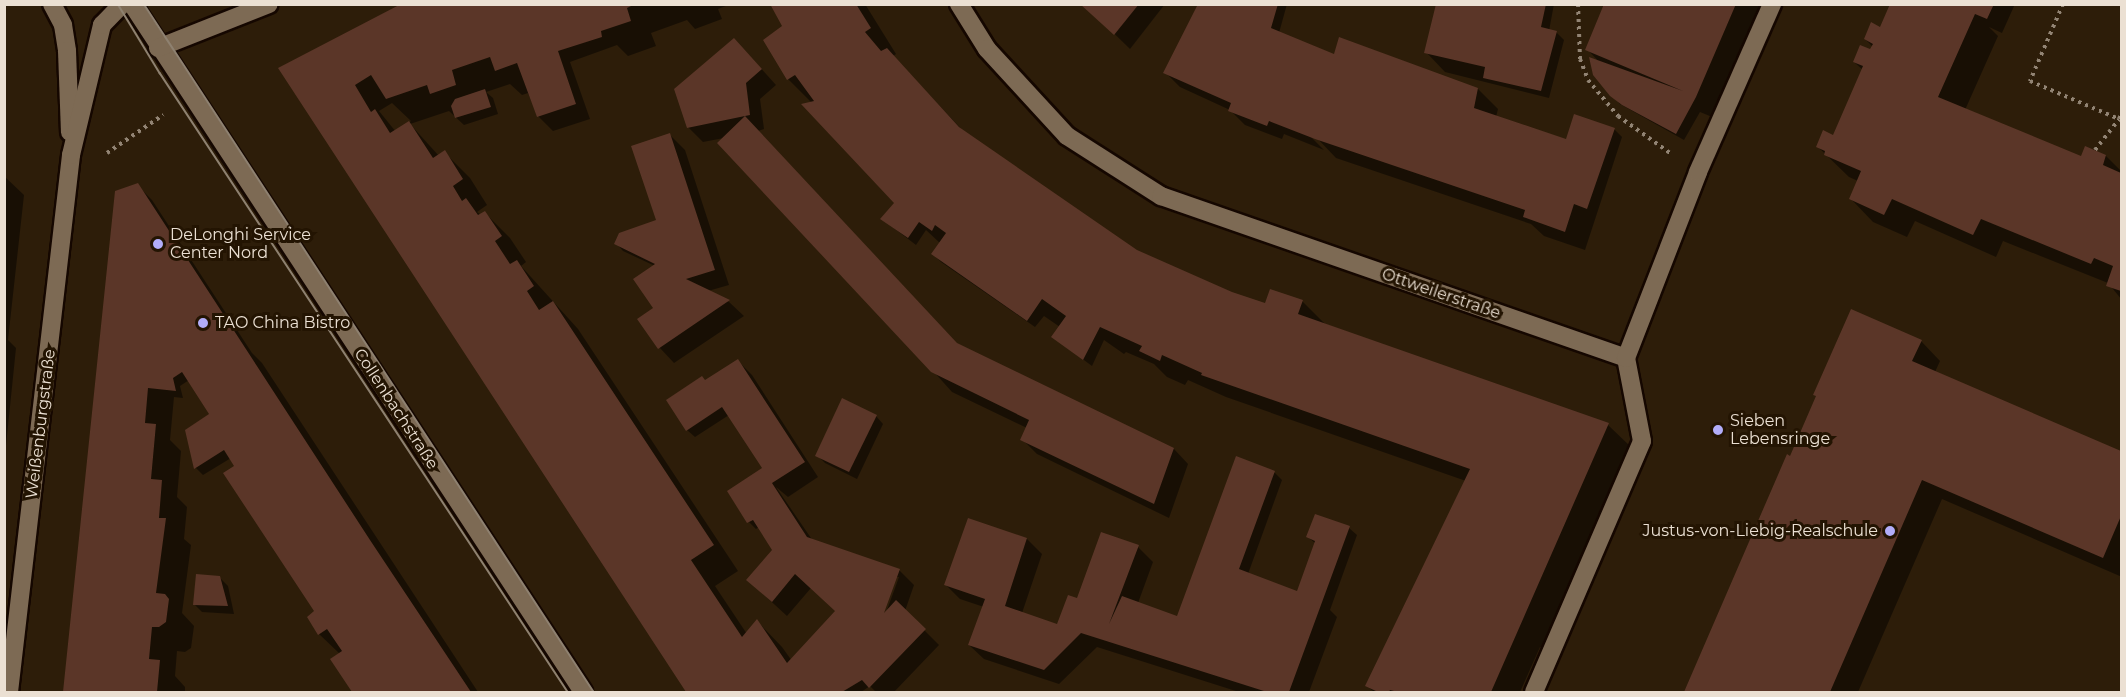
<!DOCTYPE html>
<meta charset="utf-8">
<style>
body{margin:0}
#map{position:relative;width:2126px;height:697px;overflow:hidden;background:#2d1d09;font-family:Montserrat,sans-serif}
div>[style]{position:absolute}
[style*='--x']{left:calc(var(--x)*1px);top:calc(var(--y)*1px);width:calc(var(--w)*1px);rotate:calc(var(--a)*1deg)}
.shadow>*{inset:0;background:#0007}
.building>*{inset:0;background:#5b3628}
.path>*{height:4px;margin-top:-2px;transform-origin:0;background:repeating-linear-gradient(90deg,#928474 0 3px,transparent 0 7.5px)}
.roads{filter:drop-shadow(2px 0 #150700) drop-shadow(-2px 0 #150700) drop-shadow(0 2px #150700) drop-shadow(0 -2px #150700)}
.lane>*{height:18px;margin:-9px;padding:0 9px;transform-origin:9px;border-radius:9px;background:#7d6a54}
.street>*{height:18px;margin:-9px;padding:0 9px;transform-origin:9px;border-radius:9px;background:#7d6a54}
.tram>*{height:1.5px;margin:-0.75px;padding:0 0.75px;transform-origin:0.75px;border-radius:0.75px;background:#8e8170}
.dots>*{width:16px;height:16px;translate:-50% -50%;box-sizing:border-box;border:3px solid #231402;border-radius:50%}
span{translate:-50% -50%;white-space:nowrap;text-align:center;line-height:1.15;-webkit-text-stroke:6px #231402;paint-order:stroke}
.poi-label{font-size:16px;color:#ebe0d3}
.left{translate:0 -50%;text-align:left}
.right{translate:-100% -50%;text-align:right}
.street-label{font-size:16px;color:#ebe0d3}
.frame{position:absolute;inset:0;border:6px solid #ebe0d3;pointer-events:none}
</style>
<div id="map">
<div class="shadow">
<div style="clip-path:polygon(evenodd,404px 4px,731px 4px,718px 9px,722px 19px,695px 29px,687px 20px,651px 33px,656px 46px,628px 56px,617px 45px,570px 62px,590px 119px,553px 131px,538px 116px,528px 93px,522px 95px,510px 84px,486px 92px,493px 98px,498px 114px,464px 125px,449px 111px,410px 124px,439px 156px,444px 152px,470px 178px,487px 205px,477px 212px,481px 215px,485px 213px,510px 238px,526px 262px,521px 266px,578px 329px,738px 571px,715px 586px,747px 634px,757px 621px,782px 647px,792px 661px,837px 612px,811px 588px,787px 616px,748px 580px,773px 550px,759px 527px,756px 529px,749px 522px,764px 468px,729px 415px,695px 437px,687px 430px,706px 381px,738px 361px,752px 375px,818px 477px,788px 497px,776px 487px,813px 541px,899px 570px,914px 585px,905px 611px,939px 645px,894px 692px,876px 692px,870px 686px,861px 692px,688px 692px,280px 68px,404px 4px,392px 103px,411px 121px,396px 132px,379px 111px,392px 103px,404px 4px,895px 577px,899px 577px,883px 621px,880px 620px,895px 577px)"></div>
<div style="clip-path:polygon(773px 4px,865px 4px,896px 54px,893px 56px,965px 133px,1137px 251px,1232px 294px,1266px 305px,1302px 301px,1325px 324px,1608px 425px,1631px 447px,1543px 648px,1540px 647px,1520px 692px,1374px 692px,1367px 686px,1466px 481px,1226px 397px,1188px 380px,1185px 385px,1167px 377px,1154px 364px,1126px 352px,1124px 354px,1104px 340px,1092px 366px,1053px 337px,1060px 327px,1044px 316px,1035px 327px,941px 262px,933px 254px,941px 244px,926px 230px,916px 245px,882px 219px,896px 203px,812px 103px,788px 79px,784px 27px)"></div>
<div style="clip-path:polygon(1084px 4px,1165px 4px,1130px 49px)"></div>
<div style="clip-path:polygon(1200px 4px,1287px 4px,1279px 33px,1333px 55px,1478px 89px,1498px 109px,1496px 117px,1566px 141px,1614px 129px,1622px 137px,1585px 250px,1544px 236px,1531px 224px,1336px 158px,1316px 137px,1311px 137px,1324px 150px,1284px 134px,1282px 139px,1245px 125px,1230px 110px,1180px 87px,1165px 72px)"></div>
<div style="clip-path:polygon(1437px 4px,1554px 4px,1549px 31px,1556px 32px,1564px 40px,1549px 98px,1445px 72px,1426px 52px)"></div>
<div style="clip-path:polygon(1606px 4px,1772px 4px,1722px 121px,1700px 112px,1684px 140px,1620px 104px,1611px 95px,1600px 63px,1587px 49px)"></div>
<div style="clip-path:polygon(1891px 4px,2015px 4px,2002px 33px,1989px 27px,1998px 36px,1965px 110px,2082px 158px,2106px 156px,2122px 172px,2122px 300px,2108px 283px,2003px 241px,1996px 257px,1915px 221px,1907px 237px,1873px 222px,1851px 199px,1858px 181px,1849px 177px,1818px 147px,1833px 137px,1863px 70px,1854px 62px,1871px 51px,1873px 47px,1865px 39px,1881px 29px)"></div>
<div style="clip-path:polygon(749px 55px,776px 85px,760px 99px,764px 129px,758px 131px,958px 345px,1174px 449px,1188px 464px,1169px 518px,1037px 454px,1022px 439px,1027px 428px,952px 392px,724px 138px,703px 142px,688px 127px)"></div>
<div style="clip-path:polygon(670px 135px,685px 150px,729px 285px,708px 291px,729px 302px,744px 316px,674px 363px,660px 348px,639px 319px,655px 309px,655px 266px,623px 251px,616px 243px,660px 226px)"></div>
<div style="clip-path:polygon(4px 176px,24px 195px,8px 340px,16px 348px,4px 465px)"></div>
<div style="clip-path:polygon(137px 185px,152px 200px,252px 353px,262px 363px,478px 692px,354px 692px,332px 660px,340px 654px,319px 634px,316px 611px,231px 458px,203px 475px,196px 468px,187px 431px,214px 421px,189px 380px,180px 386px,183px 398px,174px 397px,170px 440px,181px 451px,177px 497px,187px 507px,184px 539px,191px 545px,182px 613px,194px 626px,191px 648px,185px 652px,177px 651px,175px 676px,185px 687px,185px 692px,65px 692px,116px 192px)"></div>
<div style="clip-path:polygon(1921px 341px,1940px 361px,1935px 372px,2122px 453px,2122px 577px,1942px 499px,1858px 692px,1685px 692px,1788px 456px,1791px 458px)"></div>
<div style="clip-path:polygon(876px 416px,883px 424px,857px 479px,825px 463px,817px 455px)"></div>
<div style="clip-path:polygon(1237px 458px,1275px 473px,1282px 480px,1248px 574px,1303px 595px,1316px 544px,1308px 537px,1349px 528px,1357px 535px,1330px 610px,1337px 617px,1309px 692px,1239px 692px,1097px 647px,1059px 684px,984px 659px,969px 645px,984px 607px,960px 599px,945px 584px,969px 520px,1027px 539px,1042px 554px,1022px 613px,1058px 626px,1078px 600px,1138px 547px,1153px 562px,1138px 603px,1183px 620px)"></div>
<div style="clip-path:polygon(220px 578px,228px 586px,234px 614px,202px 612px,194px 604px)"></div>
</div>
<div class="building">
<div style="clip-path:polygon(401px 4px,635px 4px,627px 8px,631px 21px,601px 31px,602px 37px,558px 51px,576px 104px,537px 117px,517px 63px,495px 71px,490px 57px,452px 70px,456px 85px,430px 94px,427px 85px,386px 99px,371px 75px,355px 85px,371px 112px,375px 109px,390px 133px,409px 121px,433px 158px,445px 150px,463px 179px,453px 186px,462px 201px,466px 198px,478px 215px,485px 211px,502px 236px,495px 241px,510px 264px,517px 260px,534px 286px,527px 291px,539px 310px,553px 301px,714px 545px,691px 560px,742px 637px,757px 619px,787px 663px,835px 611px,795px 574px,772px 602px,746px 580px,772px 550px,753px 520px,747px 523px,727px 491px,762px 468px,722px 407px,686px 431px,666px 400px,702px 376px,705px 380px,738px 359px,805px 462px,772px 483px,807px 537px,900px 569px,884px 613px,896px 600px,926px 629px,869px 688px,862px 680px,842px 692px,686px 692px,278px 68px)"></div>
<div style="clip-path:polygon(770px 4px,856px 4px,871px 28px,865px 32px,881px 51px,887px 48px,959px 127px,1137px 250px,1232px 292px,1265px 303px,1270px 289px,1303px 300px,1298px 314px,1609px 423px,1491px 692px,1398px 692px,1390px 690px,1389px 692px,1378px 692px,1365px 686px,1470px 469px,1201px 375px,1202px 373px,1162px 355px,1160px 361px,1139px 351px,1142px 346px,1100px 327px,1083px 360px,1051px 337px,1066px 316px,1042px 299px,1027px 321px,931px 254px,946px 233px,935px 225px,932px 231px,919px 222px,908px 238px,880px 219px,894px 203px,801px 104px,814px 101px,795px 75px,787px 80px,763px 40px,782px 26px)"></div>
<div style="clip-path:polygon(1080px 4px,1139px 4px,1114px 35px)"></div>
<div style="clip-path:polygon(1198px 4px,1278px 4px,1271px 28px,1334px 54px,1339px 37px,1478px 88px,1474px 108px,1566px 139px,1574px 114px,1615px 128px,1587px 209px,1574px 204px,1565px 232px,1523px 217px,1525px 210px,1315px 139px,1269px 121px,1267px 126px,1228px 111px,1231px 103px,1163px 73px)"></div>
<div style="clip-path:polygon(1436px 4px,1546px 4px,1541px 27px,1557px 31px,1541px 91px,1483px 78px,1485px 67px,1424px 53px)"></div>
<div style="clip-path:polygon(1604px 4px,1736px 4px,1696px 97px,1676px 134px,1622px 105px,1610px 96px,1593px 75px,1589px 57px,1683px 91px,1585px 50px)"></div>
<div style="clip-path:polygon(1890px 4px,1994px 4px,1987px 19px,1975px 14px,1938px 97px,2081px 156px,2085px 146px,2106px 155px,2103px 165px,2121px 173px,2121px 291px,2106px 286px,2113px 266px,2094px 258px,2091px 264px,1981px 219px,1973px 235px,1892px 199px,1884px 215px,1849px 199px,1861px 171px,1824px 155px,1825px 151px,1816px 147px,1823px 130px,1833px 135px,1863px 66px,1853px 62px,1860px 45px,1870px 49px,1873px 44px,1864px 39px,1871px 22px,1880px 27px)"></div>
<div style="clip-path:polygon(734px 38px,762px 69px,746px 83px,750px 115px,745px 116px,957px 343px,1174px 448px,1154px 504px,1020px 440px,1029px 420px,931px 372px,717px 143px,745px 116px,687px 128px,674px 89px)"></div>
<div style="clip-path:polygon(485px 89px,491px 107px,455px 118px,451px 106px,455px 99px)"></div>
<div style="clip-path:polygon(670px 133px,715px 270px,686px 279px,730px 300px,658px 349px,637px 319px,653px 308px,633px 279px,655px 264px,614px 244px,619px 233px,656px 220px,631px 146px)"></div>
<div style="clip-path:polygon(138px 183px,370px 540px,471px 692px,352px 692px,330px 659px,342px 651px,327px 629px,318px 635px,307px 617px,314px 611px,223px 473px,234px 466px,224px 450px,194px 469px,185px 430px,209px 414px,182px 372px,173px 378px,176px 391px,148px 388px,145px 423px,156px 424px,151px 479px,162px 480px,159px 518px,166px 518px,156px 593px,165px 594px,169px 599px,166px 622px,159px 627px,152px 627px,149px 659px,160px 660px,157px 692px,63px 692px,115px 191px)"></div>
<div style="clip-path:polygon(1851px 309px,1922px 340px,1912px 361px,2121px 451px,2121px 516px,2103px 558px,1922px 480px,1830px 692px,1684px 692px,1787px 454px,1790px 456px,1816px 396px,1813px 395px)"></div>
<div style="clip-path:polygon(842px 398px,877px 415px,849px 472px,815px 456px)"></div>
<div style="clip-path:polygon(1236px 456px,1275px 471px,1239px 569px,1297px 591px,1315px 541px,1306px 537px,1315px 514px,1350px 526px,1289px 692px,1267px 692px,1081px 633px,1044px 670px,968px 645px,985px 599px,944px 585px,968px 518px,1027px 538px,1005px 606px,1057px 624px,1068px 595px,1077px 598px,1101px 532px,1139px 545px,1109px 624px,1122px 596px,1177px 616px)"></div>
<div style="clip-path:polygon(196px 574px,220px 576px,228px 606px,193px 605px)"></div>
</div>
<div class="path">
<div style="--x:1578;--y:4;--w:55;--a:87.9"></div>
<div style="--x:1580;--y:59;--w:22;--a:69"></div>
<div style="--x:1588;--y:80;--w:47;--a:50.2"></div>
<div style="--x:1618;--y:116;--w:64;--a:35.4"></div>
<div style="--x:2063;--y:4;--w:84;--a:113.2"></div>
<div style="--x:2030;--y:81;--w:97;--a:23.1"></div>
<div style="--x:2119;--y:119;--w:7;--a:-63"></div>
<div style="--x:2095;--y:150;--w:39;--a:-52"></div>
<div style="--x:107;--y:153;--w:68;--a:-34.2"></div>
</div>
<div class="roads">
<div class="lane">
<div style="--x:1534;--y:692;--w:273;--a:-66.7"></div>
<div style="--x:1642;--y:441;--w:85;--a:-100.9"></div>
</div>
<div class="street">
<div style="--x:52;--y:4;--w:24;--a:62"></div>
<div style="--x:63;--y:25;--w:26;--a:81"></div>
<div style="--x:67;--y:51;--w:81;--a:87.9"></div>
<div style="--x:132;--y:4;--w:823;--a:56.75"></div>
<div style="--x:959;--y:4;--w:53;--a:58.1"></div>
<div style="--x:987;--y:49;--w:118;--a:47.4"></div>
<div style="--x:1067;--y:136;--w:112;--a:32.6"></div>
<div style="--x:1161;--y:196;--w:492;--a:19.2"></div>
<div style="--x:1626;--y:358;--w:199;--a:-68.8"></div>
<div style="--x:1698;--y:172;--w:184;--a:-66.2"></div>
<div style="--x:158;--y:48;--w:119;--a:-21.6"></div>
<div style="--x:9;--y:692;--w:541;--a:-83.41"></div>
<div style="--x:71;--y:155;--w:134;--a:-76.6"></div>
<div style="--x:102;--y:25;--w:29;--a:-46"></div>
</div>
</div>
<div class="tram">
<div style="--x:118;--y:4;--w:81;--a:58.7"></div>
<div style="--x:160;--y:73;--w:741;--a:56.61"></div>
<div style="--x:144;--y:4;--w:822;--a:56.81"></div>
</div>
<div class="dots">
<div style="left:158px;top:244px;background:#b2adf9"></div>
<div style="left:203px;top:323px;background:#b2adf9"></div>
<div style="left:1718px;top:430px;background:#b2adf9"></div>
<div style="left:1890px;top:531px;background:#b2adf9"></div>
</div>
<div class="poi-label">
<span class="left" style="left:170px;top:244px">DeLonghi Service<br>Center Nord</span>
<span class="left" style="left:215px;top:323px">TAO China Bistro</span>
<span class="left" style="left:1730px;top:430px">Sieben<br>Lebensringe</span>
<span class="right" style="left:1878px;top:531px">Justus-von-Liebig-Realschule</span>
</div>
<div class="street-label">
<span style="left:1441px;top:294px;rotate:19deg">Ottweilerstraße</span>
<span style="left:396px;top:409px;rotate:57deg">Collenbachstraße</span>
<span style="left:41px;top:424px;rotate:-83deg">Weißenburgstraße</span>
</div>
<div class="frame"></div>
</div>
